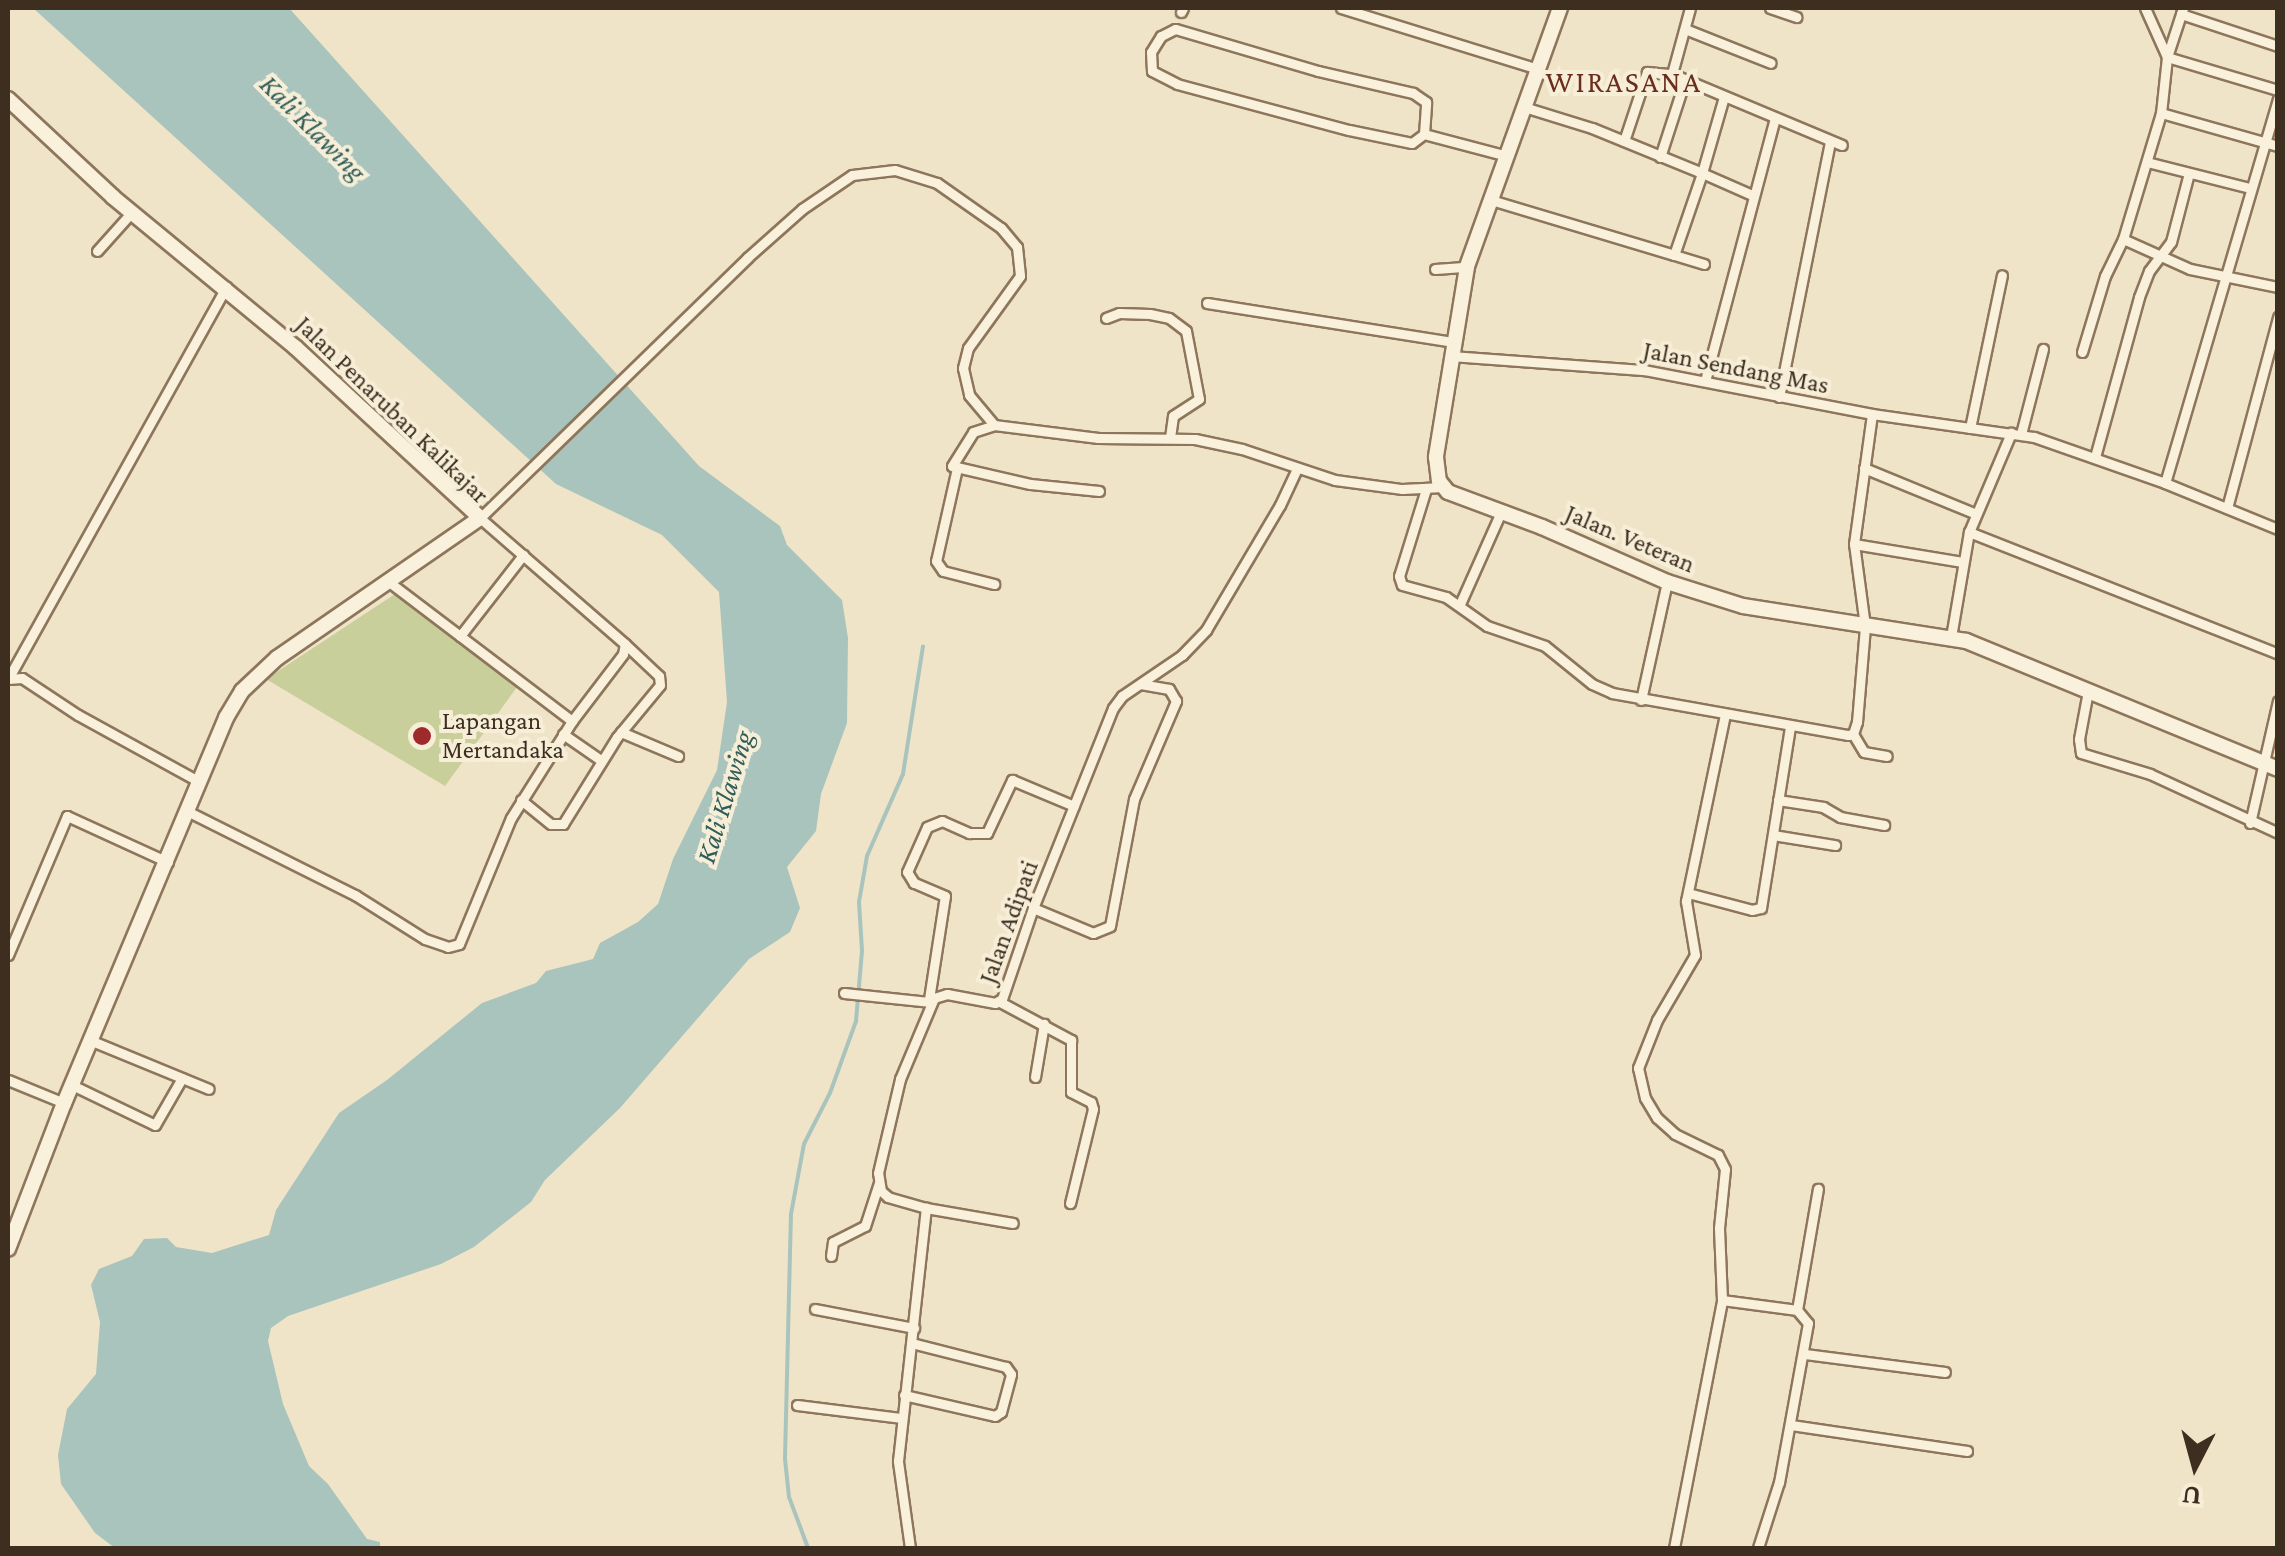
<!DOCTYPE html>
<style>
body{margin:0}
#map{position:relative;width:2285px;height:1556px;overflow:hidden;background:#f0e4c8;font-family:"Crimson Pro",serif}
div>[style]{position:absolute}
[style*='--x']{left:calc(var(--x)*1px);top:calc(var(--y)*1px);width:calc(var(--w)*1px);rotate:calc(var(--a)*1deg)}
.green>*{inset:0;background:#c9cf9b}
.water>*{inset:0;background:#a9c4bc}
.stream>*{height:4px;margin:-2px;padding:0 2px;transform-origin:2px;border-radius:2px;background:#a9c4bc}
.roads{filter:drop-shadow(2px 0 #8d765c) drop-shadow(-2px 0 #8d765c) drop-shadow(0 2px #8d765c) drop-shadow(0 -2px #8d765c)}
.street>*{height:9px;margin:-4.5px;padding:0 4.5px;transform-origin:4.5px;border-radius:4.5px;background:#faf1dc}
.secondary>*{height:14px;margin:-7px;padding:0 7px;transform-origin:7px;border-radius:7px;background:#faf1dc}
.dots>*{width:28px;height:28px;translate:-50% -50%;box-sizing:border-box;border:5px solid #f7eed8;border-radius:50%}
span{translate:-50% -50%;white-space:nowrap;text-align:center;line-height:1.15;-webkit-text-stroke:8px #f7eed8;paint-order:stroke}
.street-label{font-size:25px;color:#3d2e20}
.poi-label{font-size:25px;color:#3d2e20}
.left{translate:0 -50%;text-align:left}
.water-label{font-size:28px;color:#2f5d5a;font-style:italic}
.quarter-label{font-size:30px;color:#6b2e1e;letter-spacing:2.5px}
.frame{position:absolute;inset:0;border:10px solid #3d2e20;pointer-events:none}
.north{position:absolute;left:2145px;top:1416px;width:100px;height:100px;-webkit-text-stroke:8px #f7eed8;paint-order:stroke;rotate:186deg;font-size:28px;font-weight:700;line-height:40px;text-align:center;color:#3d2e20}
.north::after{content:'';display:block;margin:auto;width:35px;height:45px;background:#3d2e20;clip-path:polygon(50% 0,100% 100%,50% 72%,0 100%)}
</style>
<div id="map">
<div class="green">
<div style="clip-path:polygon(395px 594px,517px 687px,445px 786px,266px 679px)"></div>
</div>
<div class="water">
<div style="clip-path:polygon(33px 8px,289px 8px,699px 466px,780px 526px,787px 545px,842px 600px,848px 638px,847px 723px,821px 794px,816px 831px,787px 867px,800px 908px,790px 932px,749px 959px,620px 1108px,545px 1180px,531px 1202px,474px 1247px,441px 1264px,288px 1316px,271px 1328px,268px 1341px,283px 1404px,309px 1466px,328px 1484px,367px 1539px,380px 1542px,380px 1548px,115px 1548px,95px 1533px,61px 1484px,58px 1455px,67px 1409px,96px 1374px,100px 1322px,91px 1285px,99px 1269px,132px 1256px,144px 1239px,167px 1238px,176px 1247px,212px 1253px,269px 1235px,276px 1210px,339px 1113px,387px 1080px,482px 1003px,536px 983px,546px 971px,593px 959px,600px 943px,638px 922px,658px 904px,673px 859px,717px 770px,727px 702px,719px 592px,662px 535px,556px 484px)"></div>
</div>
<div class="stream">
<div style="--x:808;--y:1548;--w:54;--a:-110.4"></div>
<div style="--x:789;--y:1497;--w:39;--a:-96"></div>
<div style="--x:785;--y:1458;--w:244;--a:-88.6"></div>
<div style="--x:791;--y:1214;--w:71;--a:-79.5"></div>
<div style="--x:804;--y:1144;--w:57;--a:-63"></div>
<div style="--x:830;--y:1093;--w:77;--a:-70.1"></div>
<div style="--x:856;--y:1021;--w:70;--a:-85.1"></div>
<div style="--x:862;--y:951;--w:49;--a:-93.5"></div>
<div style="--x:859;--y:902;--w:47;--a:-80.1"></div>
<div style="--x:867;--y:856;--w:90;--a:-66.3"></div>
<div style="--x:903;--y:774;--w:129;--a:-81.1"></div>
</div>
<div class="roads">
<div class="street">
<div style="--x:1341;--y:8;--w:206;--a:17.2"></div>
<div style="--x:1690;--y:8;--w:68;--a:105.3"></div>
<div style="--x:1672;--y:74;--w:184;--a:22.7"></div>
<div style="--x:1770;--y:8;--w:28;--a:19"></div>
<div style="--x:2145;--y:8;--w:54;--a:65.8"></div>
<div style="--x:2167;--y:57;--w:56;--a:96.1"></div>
<div style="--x:2183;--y:8;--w:52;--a:108.1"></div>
<div style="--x:2167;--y:57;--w:116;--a:16.6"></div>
<div style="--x:1181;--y:12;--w:4;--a:-63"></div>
<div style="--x:2181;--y:14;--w:102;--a:18.3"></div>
<div style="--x:1685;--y:29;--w:92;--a:21.6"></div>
<div style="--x:1524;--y:107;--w:71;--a:17.2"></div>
<div style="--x:1592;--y:128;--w:119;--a:22.2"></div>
<div style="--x:1702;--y:173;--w:79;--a:-73.9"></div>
<div style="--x:1424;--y:134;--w:32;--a:-86"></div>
<div style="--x:1426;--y:102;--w:16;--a:-145"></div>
<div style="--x:1413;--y:93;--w:98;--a:-167"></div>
<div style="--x:1318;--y:71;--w:149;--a:-163.6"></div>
<div style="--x:1175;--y:29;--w:16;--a:153"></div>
<div style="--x:1161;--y:36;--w:19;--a:122"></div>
<div style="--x:1151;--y:52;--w:19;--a:87"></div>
<div style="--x:1152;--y:71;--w:28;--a:27"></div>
<div style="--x:1177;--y:84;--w:178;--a:15"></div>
<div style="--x:1349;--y:130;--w:64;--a:11.7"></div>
<div style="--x:1412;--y:143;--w:15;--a:-37"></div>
<div style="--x:1424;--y:134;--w:86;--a:14.8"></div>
<div style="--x:1624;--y:141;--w:73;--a:-71.6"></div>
<div style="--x:1647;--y:72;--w:25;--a:5"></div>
<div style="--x:1660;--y:157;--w:81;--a:-72"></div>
<div style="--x:2147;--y:162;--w:106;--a:14.2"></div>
<div style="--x:1491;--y:200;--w:191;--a:16.7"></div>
<div style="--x:2123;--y:239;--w:73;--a:24.1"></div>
<div style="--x:2190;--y:269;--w:90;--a:11.6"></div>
<div style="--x:97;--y:251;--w:52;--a:-48.1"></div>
<div style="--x:1704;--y:264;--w:31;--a:-163"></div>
<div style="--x:1674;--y:255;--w:87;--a:-71.1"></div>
<div style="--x:1702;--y:173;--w:55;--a:23.7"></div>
<div style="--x:1435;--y:269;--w:32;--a:-4"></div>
<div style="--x:1207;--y:303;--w:250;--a:9"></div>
<div style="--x:1106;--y:318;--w:14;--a:-21"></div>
<div style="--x:1119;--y:313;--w:31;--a:2"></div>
<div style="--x:1150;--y:314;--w:19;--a:12"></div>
<div style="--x:1169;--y:318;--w:21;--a:37"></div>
<div style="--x:1186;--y:331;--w:69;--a:79.2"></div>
<div style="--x:1199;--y:399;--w:31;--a:147"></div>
<div style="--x:1173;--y:416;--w:21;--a:98"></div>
<div style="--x:2082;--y:352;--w:79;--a:-73.2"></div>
<div style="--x:2105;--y:276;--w:41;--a:-64.1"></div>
<div style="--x:2123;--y:239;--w:132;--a:-73.2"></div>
<div style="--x:2161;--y:113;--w:122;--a:15.8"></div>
<div style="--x:1452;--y:356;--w:193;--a:4.2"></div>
<div style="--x:1644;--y:370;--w:232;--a:10.9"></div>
<div style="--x:1872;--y:414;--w:164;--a:8.1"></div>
<div style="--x:2034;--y:437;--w:139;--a:19.3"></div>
<div style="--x:2165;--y:483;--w:122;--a:22.2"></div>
<div style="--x:1705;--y:381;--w:272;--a:-75.1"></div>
<div style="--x:1779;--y:397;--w:261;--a:-78.7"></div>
<div style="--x:1970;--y:428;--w:156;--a:-78.2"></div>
<div style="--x:2021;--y:434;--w:88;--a:-75.5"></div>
<div style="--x:2095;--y:457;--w:166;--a:-74.6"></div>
<div style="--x:2139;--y:297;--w:28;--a:-69"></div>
<div style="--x:2149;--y:271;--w:36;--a:-53"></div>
<div style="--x:2171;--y:242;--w:71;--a:-75.4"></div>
<div style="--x:957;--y:468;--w:95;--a:102.7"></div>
<div style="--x:936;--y:561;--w:12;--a:55"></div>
<div style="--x:943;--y:571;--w:53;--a:14.3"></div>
<div style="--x:1864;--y:468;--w:121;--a:22.3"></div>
<div style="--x:2165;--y:483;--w:401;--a:-73.6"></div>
<div style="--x:1426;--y:489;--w:91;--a:107.2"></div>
<div style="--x:1399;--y:576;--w:9;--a:72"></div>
<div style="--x:1402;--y:585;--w:46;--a:15.3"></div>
<div style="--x:1446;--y:597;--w:50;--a:35.3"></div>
<div style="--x:1487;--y:626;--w:61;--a:19"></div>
<div style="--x:1545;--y:646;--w:60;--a:39"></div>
<div style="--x:1592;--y:684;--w:22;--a:24"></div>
<div style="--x:1612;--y:693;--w:240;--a:10.1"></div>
<div style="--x:1848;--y:735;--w:5;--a:-11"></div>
<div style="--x:1853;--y:734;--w:13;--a:-72"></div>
<div style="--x:1857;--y:722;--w:96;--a:-85.2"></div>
<div style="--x:1865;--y:626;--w:83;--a:-97.6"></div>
<div style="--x:1854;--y:544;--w:131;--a:-82.1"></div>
<div style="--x:1099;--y:491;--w:69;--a:-174.2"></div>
<div style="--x:1030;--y:484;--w:80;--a:-167"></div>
<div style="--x:952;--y:466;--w:40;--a:-58"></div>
<div style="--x:973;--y:432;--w:22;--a:-18"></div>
<div style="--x:994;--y:425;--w:105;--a:7.1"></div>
<div style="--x:1098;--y:438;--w:97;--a:0.6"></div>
<div style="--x:1195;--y:439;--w:48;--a:12"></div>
<div style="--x:1242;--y:449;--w:98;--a:18.4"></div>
<div style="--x:1335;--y:480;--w:68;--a:7.7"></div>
<div style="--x:1402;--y:489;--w:41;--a:-2.8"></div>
<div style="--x:2227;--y:508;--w:198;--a:-75"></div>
<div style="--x:1969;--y:532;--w:332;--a:21.5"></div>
<div style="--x:1854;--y:544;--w:110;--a:9.4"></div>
<div style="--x:389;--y:582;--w:230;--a:37.2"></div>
<div style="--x:1460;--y:604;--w:101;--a:-66"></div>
<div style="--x:460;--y:636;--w:103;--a:-52.1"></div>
<div style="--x:1951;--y:637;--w:107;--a:-80.3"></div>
<div style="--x:1969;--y:532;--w:108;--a:-67"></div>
<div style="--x:8;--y:679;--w:449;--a:-60.9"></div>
<div style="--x:8;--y:679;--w:14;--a:-4"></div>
<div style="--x:22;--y:678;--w:67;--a:33.5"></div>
<div style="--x:78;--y:715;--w:139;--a:28.8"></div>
<div style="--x:2088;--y:691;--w:49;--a:100.6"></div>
<div style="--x:2079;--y:739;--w:14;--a:82"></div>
<div style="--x:2081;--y:753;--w:72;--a:16.9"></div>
<div style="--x:2150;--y:774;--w:141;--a:24.7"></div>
<div style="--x:1641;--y:700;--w:121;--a:-77.6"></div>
<div style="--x:621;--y:732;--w:62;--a:22.8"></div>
<div style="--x:563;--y:734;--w:47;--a:34.7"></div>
<div style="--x:1853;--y:734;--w:21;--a:59"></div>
<div style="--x:1864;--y:752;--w:23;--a:10"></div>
<div style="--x:521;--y:800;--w:38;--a:39"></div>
<div style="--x:551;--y:824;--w:12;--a:0"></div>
<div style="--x:563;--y:824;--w:102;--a:-58.2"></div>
<div style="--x:617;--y:737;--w:67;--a:-50.4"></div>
<div style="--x:660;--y:685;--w:9;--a:-96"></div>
<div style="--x:659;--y:676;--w:47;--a:-136.7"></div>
<div style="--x:1778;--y:800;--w:46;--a:8.8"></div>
<div style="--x:1823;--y:807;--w:20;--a:30"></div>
<div style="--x:1840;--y:817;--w:45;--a:10.3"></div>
<div style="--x:189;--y:812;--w:186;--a:26.6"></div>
<div style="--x:355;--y:895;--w:83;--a:32.2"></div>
<div style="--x:425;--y:939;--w:24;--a:19"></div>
<div style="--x:448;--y:947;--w:11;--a:-15"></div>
<div style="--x:459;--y:944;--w:136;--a:-67.6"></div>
<div style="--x:511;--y:818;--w:115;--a:-57.8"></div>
<div style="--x:572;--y:721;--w:84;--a:-52.7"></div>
<div style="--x:623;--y:654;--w:10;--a:-79"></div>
<div style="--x:625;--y:644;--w:192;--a:-139"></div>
<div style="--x:480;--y:518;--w:373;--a:-44.2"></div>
<div style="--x:747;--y:258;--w:74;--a:-41.7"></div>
<div style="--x:802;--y:209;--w:60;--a:-34.2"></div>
<div style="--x:852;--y:175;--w:43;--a:-6.6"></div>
<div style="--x:895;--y:170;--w:44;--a:17.2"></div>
<div style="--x:937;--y:183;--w:78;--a:35.1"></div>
<div style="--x:1001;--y:228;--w:25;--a:50"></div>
<div style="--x:1017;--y:247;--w:29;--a:84"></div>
<div style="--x:1020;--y:276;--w:89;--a:125.8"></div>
<div style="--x:968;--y:348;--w:21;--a:104"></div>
<div style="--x:963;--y:368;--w:28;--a:77"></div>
<div style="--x:969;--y:395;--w:39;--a:50"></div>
<div style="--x:2250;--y:823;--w:125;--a:-77.1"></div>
<div style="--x:1773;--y:835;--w:63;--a:9.2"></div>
<div style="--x:1688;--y:893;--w:66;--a:14.9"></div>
<div style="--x:1752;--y:910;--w:9;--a:-13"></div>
<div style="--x:1761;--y:908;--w:184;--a:-80.9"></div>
<div style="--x:1033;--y:908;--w:65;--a:22.6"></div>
<div style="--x:1093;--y:933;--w:18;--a:-22"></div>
<div style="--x:1110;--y:926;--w:129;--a:-79.3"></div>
<div style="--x:1134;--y:799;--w:107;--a:-66.8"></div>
<div style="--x:1176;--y:701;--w:14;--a:-120"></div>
<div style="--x:1169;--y:689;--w:29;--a:-170"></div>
<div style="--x:8;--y:955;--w:151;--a:-67"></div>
<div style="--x:67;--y:816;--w:111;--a:24.5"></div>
<div style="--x:844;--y:993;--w:85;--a:6"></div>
<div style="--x:929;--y:999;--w:104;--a:-81.2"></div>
<div style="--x:945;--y:896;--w:34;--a:-157"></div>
<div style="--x:914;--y:883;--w:13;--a:-122"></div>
<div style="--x:907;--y:872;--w:49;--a:-66"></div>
<div style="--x:927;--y:827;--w:16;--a:-22"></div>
<div style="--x:942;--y:821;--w:30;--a:24"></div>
<div style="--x:969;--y:833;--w:18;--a:0"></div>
<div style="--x:987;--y:833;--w:59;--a:-64.7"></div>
<div style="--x:1012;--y:780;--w:67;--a:22.8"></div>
<div style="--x:1000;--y:1002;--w:81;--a:28.2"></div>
<div style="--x:1071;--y:1040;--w:52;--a:90"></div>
<div style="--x:1071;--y:1092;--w:22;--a:27"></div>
<div style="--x:1091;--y:1102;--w:7;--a:74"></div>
<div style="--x:1093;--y:1109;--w:97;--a:103.7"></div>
<div style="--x:92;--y:1041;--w:126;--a:22.3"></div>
<div style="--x:1035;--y:1077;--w:54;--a:-80.4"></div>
<div style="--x:8;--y:1080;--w:61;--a:22.3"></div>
<div style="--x:72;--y:1085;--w:92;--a:25.7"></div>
<div style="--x:155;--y:1125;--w:54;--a:-60.1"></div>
<div style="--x:926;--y:1208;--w:88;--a:9.8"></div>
<div style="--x:831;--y:1256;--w:14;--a:-82"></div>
<div style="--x:833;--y:1242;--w:36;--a:-27"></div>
<div style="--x:865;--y:1226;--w:45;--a:-72"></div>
<div style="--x:1722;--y:1300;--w:76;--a:7.6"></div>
<div style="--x:1797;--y:1310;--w:17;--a:50"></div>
<div style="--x:1808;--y:1323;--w:162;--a:100.3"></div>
<div style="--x:1779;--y:1482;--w:69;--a:107.7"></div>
<div style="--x:815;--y:1309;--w:101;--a:10.9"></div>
<div style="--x:1797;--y:1310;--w:123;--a:-80.2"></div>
<div style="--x:1805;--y:1354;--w:141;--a:7.3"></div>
<div style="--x:904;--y:1395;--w:93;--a:13"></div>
<div style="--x:995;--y:1416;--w:7;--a:-34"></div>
<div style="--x:1001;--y:1412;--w:39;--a:-75"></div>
<div style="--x:1011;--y:1374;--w:9;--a:-126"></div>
<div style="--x:1006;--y:1367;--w:97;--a:-165.7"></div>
<div style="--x:797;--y:1405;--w:106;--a:7.1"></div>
<div style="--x:1791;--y:1425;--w:178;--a:8.4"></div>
<div style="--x:910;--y:1548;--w:88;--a:-97.9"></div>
<div style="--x:898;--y:1461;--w:255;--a:-83.7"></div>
<div style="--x:926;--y:1208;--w:40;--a:-164"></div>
<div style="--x:888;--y:1197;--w:9;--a:-139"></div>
<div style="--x:881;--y:1191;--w:18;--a:-99"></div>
<div style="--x:878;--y:1173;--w:97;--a:-76.8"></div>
<div style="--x:900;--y:1079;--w:88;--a:-67.2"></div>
<div style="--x:934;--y:998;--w:14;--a:-17"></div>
<div style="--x:947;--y:994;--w:49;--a:10.6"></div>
<div style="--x:995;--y:1003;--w:8;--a:-30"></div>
<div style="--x:1002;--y:999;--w:96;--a:-71.2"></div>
<div style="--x:1033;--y:908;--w:215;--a:-68.2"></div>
<div style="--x:1113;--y:708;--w:15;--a:-53"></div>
<div style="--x:1122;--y:696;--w:73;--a:-34.3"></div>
<div style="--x:1182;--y:655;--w:35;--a:-46"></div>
<div style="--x:1206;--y:630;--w:145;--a:-59.4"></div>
<div style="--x:1280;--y:505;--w:38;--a:-65"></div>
<div style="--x:1674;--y:1548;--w:253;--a:-79"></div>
<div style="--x:1722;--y:1300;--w:72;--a:-92.4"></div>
<div style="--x:1719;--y:1228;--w:59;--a:-84.2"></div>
<div style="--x:1725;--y:1169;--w:16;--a:-117"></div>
<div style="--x:1718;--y:1155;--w:48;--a:-154"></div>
<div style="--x:1675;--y:1134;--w:24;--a:-138"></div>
<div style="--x:1657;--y:1118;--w:23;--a:-121"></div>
<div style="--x:1645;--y:1098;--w:31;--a:-103"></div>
<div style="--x:1638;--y:1068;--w:52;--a:-68.4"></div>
<div style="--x:1657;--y:1020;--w:75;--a:-59.7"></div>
<div style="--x:1695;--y:955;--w:55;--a:-99.5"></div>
<div style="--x:1686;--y:901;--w:190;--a:-78.2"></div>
</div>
<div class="secondary">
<div style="--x:1560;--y:8;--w:275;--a:109.8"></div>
<div style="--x:1467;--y:267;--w:193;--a:99.3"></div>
<div style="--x:1436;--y:457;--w:24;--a:83"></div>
<div style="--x:1439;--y:481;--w:14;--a:51"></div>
<div style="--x:1448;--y:492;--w:100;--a:20.4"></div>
<div style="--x:1542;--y:527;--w:137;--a:23.7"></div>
<div style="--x:1667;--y:582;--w:80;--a:17.5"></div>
<div style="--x:1743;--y:606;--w:226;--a:8.9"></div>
<div style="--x:1966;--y:641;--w:337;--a:22.3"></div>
<div style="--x:8;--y:99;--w:144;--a:43"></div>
<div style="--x:113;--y:197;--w:236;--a:39.5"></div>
<div style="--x:295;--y:347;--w:252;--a:42.7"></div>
<div style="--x:480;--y:518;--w:247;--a:145.4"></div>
<div style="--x:277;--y:658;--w:48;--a:136.7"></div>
<div style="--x:242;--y:691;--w:31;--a:121"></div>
<div style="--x:226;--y:718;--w:418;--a:112.8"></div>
<div style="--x:64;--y:1103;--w:156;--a:111"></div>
</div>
</div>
<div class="dots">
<div style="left:422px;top:736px;background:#9e2a2b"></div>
</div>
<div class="street-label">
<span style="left:1736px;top:368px;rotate:11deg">Jalan Sendang Mas</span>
<span style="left:392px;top:410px;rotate:44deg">Jalan Penaruban Kalikajar</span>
<span style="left:1630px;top:539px;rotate:23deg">Jalan. Veteran</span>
<span style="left:1009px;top:922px;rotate:-70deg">Jalan Adipati</span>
</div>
<div class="poi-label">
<span class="left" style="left:442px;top:736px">Lapangan<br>Mertandaka</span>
</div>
<div class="water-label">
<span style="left:313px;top:128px;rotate:45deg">Kali Klawing</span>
<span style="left:725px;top:797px;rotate:-73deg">Kali Klawing</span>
</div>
<div class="quarter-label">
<span style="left:1624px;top:82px">WIRASANA</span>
</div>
<div class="frame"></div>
<div class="north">U</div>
</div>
